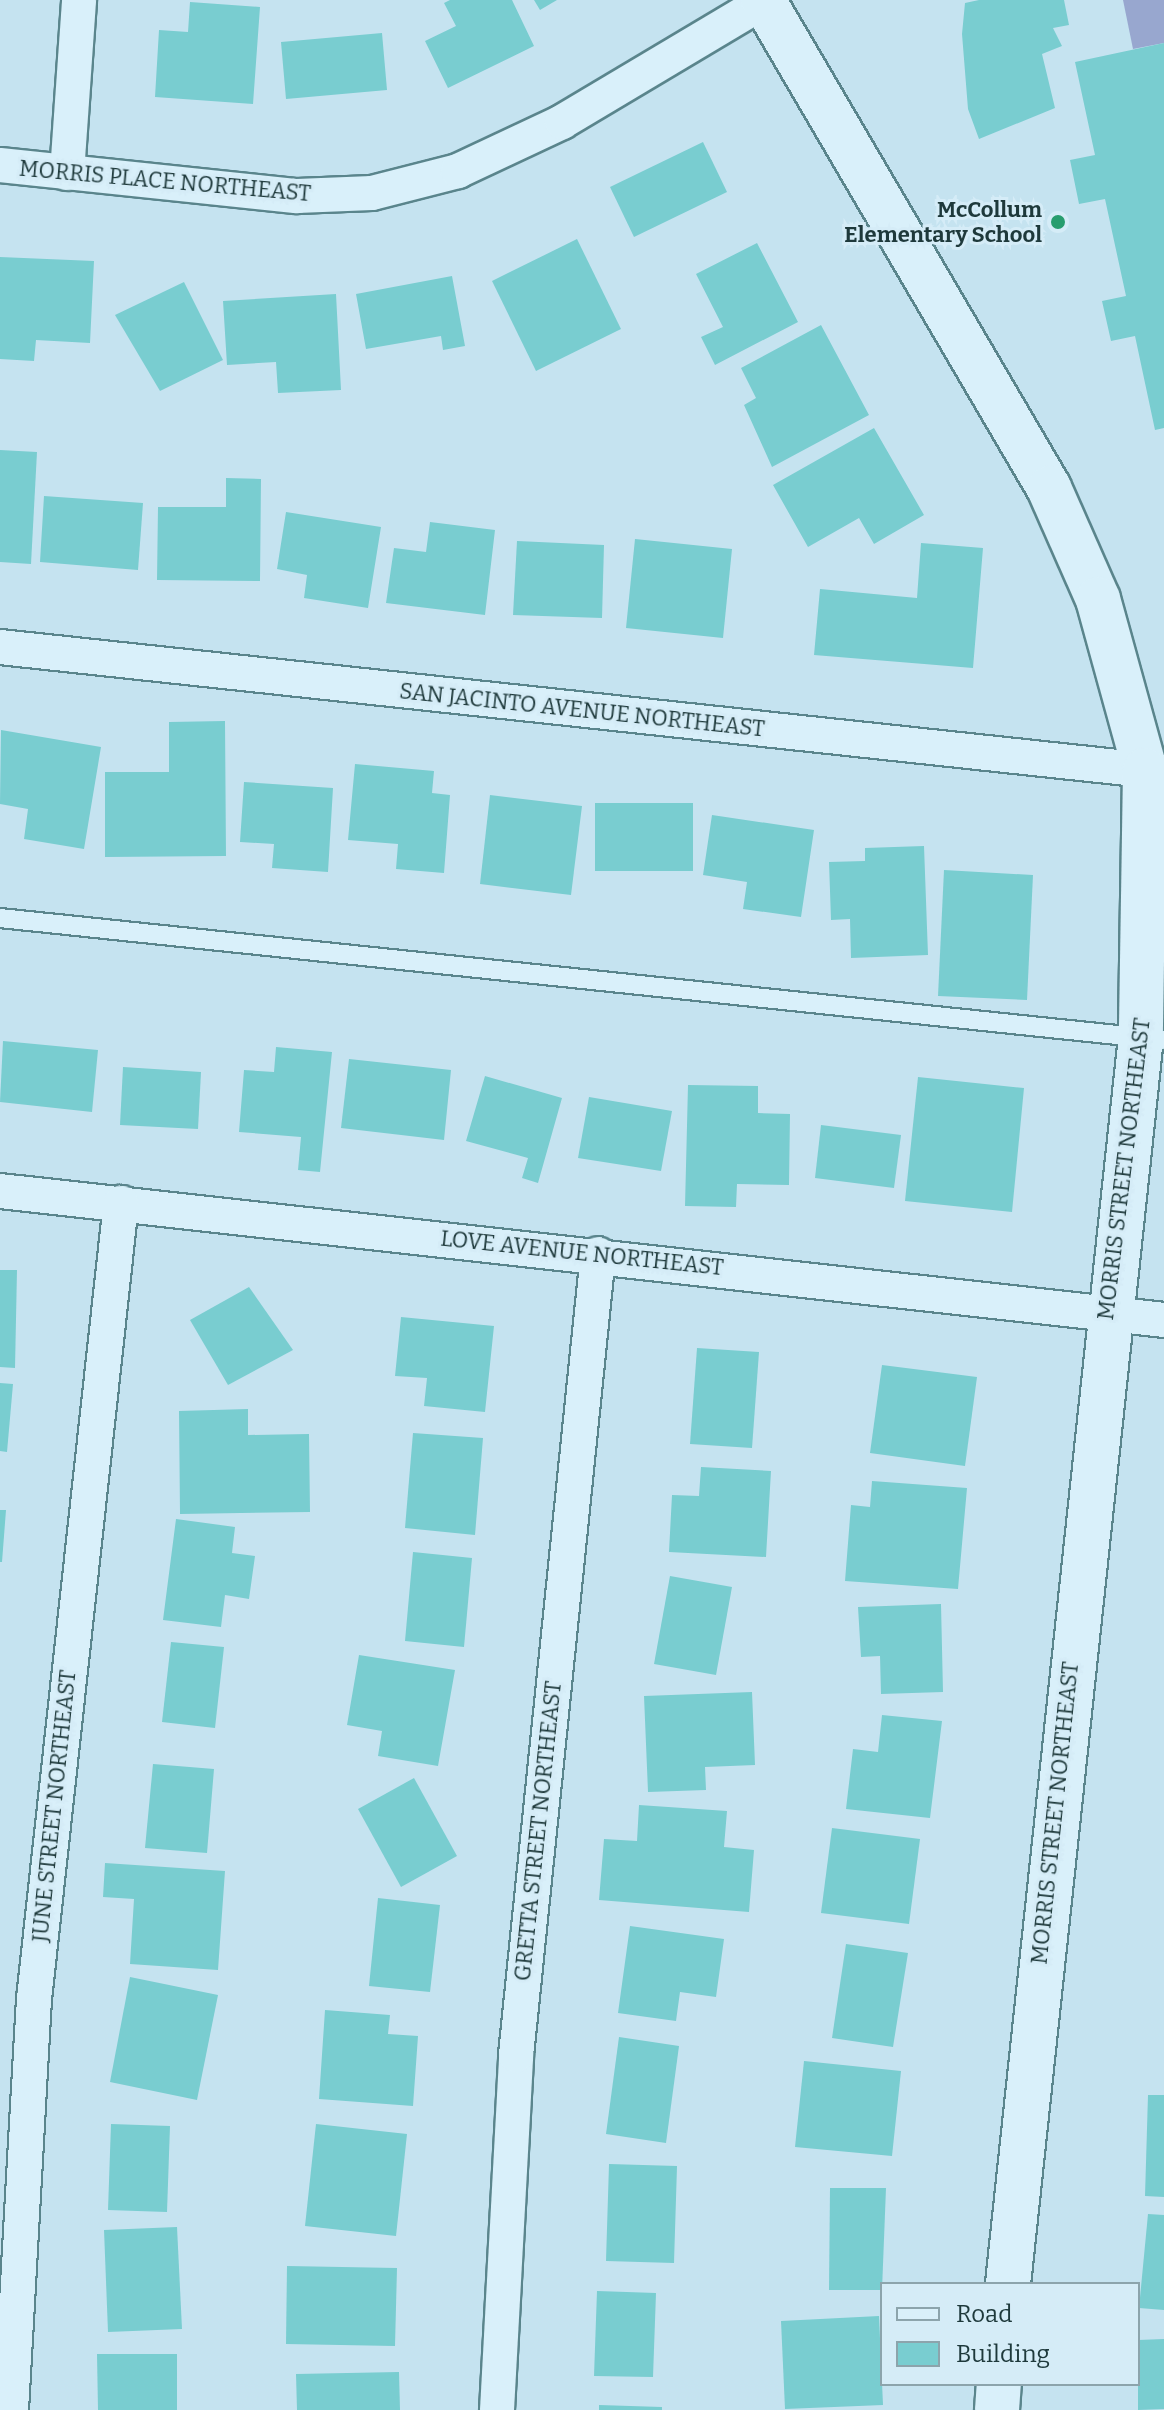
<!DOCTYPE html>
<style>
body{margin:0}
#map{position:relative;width:1164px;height:2410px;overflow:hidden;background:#c5e3f0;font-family:Bitter,serif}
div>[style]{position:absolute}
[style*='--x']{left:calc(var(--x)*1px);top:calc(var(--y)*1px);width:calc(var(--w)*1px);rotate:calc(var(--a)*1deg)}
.green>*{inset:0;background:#98a7cf}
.building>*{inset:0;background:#79cdd0}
.roads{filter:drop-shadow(2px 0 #5a858c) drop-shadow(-2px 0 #5a858c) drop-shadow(0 2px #5a858c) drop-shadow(0 -2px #5a858c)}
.service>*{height:18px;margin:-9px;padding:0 9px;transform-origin:9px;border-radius:9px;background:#d9f0fa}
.minor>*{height:34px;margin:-17px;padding:0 17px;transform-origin:17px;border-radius:17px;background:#d9f0fa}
.tertiary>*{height:44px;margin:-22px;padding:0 22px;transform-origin:22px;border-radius:22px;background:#d9f0fa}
.dots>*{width:22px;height:22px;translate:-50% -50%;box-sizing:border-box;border:4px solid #d5ecf7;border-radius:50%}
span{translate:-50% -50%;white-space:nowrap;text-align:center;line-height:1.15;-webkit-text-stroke:6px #d5ecf7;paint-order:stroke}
.street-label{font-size:22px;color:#1e393b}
.poi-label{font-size:22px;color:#1e393b;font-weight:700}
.right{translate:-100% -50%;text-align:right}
.legend{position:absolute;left:880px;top:2282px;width:260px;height:104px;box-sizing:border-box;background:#d5ecf7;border:2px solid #8ca4ac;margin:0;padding:10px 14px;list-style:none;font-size:24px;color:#1e393b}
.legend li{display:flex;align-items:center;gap:16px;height:40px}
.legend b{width:40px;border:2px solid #8ca4ac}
</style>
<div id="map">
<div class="green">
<div style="clip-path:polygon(1123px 0,1164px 0,1164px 43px,1133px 49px)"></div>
</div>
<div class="building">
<div style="clip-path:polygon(450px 0,512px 0,534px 46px,448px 88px,425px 41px,456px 26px,444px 3px)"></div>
<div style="clip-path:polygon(534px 0,557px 0,540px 10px)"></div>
<div style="clip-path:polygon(979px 0,1064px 0,1069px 25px,1053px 28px,1062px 46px,1042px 54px,1055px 108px,979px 139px,968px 109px,962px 34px,965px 3px)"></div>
<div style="clip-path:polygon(190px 2px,260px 7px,253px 104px,155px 97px,159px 30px,188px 32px)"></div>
<div style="clip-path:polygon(382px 33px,387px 90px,286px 99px,281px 42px)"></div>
<div style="clip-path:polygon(1164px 43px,1164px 428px,1155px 430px,1135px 336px,1111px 341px,1102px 301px,1126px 296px,1105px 199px,1079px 204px,1070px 160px,1095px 155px,1075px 62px)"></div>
<div style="clip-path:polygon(703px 142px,727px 192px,634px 237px,610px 187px)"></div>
<div style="clip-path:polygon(577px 239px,621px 329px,536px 371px,492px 281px)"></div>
<div style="clip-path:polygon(757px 243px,798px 322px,715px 365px,701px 337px,723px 327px,696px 274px)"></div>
<div style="clip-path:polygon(0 257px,94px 261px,90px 343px,36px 340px,34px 361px,0 359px)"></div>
<div style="clip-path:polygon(452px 276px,465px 346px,443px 350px,441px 336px,366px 349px,356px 294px)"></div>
<div style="clip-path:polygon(184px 282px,223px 360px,160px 391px,115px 315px)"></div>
<div style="clip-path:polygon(336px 294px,341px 390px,278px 393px,276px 362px,227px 365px,223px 301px)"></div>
<div style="clip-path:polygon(821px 325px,869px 415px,772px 467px,744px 405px,756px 398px,741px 368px)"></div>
<div style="clip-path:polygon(874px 428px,924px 515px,874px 544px,859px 518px,808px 547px,773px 485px)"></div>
<div style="clip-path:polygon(0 450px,37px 452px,31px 564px,0 562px)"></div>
<div style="clip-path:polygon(226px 478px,261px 479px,260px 581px,157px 580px,158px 507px,226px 507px)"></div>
<div style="clip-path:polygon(44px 496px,143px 503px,138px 570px,40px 562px)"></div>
<div style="clip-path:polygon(286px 512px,381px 527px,368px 608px,304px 598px,307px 575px,277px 569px)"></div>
<div style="clip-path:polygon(430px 522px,495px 530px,485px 615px,386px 603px,394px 548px,426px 552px)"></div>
<div style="clip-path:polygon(635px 539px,732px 549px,723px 638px,626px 628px)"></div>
<div style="clip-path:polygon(517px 541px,604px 545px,602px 618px,513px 615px)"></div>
<div style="clip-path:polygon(921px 543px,983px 548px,973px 668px,814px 655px,820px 589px,917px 598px)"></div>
<div style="clip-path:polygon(225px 721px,226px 856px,105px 857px,105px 772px,169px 772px,169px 722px)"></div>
<div style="clip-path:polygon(1px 730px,101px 747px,84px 849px,24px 839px,28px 809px,0 804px)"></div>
<div style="clip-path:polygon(355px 764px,434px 771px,432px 793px,450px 795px,444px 873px,396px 869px,398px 844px,348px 840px)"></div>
<div style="clip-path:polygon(244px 782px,333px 788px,328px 872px,272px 868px,274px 844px,240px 842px)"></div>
<div style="clip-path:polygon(490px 795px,582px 806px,571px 895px,480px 884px)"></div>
<div style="clip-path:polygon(595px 803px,693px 803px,693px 871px,595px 871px)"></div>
<div style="clip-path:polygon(712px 815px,814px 830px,801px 917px,743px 909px,747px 882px,703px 875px)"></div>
<div style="clip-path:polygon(924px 846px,928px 955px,851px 958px,850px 919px,831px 920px,829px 862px,865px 861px,865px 848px)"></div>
<div style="clip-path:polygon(944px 870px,1033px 875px,1027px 1000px,938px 996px)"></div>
<div style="clip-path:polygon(3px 1041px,98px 1050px,92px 1112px,0 1102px)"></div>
<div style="clip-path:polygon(276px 1047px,332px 1052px,320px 1172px,298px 1170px,301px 1137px,239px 1132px,244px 1070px,274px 1072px)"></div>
<div style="clip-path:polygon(349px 1059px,451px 1070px,444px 1140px,341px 1128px)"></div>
<div style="clip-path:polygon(123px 1067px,201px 1072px,198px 1129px,120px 1125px)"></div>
<div style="clip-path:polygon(485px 1076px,562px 1098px,538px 1183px,522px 1178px,528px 1158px,466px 1141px)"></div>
<div style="clip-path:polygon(918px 1077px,1024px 1088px,1012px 1212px,905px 1201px)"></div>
<div style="clip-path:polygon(688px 1085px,758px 1086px,758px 1113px,790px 1114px,789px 1185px,737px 1184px,736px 1207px,685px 1206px)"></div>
<div style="clip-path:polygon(589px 1097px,672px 1111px,661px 1171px,578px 1158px)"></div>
<div style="clip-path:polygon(821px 1125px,901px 1135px,894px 1188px,815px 1178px)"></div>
<div style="clip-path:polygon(0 1270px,17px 1270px,15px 1368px,0 1367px)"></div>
<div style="clip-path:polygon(249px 1287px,293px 1350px,228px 1385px,190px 1320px)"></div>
<div style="clip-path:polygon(401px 1317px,494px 1326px,485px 1412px,424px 1406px,427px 1378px,395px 1376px)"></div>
<div style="clip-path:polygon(697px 1348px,759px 1352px,752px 1448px,690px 1444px)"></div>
<div style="clip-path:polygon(882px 1365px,977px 1377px,965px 1466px,870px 1453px)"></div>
<div style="clip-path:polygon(0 1383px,13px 1384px,7px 1452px,0 1451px)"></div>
<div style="clip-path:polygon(248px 1409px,248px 1435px,309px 1434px,310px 1512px,180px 1514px,179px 1411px)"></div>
<div style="clip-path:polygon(413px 1433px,483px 1438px,475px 1535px,405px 1528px)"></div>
<div style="clip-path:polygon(701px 1467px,771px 1471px,766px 1557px,669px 1552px,672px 1495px,699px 1496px)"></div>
<div style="clip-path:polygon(872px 1481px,967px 1488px,958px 1589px,845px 1581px,851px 1505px,870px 1507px)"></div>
<div style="clip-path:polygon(0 1510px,6px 1510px,2px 1562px,0 1562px)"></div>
<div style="clip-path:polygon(176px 1519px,235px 1527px,232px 1553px,255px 1556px,249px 1599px,225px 1595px,221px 1627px,163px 1620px)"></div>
<div style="clip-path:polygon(413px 1552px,472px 1558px,464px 1647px,405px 1641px)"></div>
<div style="clip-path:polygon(670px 1576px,732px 1587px,716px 1675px,654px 1664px)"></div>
<div style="clip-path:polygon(941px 1604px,943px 1692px,881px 1694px,880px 1656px,861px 1657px,858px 1607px)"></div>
<div style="clip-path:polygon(171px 1642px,224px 1647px,215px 1728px,162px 1722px)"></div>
<div style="clip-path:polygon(359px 1655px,455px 1670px,438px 1766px,378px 1756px,382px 1731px,347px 1725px)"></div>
<div style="clip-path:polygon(752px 1692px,755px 1765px,705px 1767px,706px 1790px,648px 1792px,644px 1696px)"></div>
<div style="clip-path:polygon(882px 1715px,942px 1721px,930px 1818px,846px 1809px,853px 1749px,878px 1752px)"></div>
<div style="clip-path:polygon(153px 1764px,214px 1769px,207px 1853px,145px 1848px)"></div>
<div style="clip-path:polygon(414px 1778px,457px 1856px,401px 1887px,358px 1809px)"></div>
<div style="clip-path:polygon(639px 1805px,727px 1811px,724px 1847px,754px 1850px,749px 1912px,599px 1900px,604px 1839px,637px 1841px)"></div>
<div style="clip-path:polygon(832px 1828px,920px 1839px,909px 1924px,821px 1913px)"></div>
<div style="clip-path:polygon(105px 1863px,225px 1871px,218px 1970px,130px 1964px,134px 1899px,103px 1897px)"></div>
<div style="clip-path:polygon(378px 1898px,440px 1905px,430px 1992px,369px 1986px)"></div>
<div style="clip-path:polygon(630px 1926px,724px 1939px,716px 1997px,680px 1992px,676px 2021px,618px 2013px)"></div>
<div style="clip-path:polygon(846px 1944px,908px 1953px,893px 2047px,832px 2038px)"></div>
<div style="clip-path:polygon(130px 1977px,218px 1995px,197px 2100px,110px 2082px)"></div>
<div style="clip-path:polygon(325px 2010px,390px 2015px,388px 2034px,418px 2036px,413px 2106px,319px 2099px)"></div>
<div style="clip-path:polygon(619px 2037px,679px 2046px,666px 2143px,606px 2134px)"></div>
<div style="clip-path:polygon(804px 2061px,901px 2071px,892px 2156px,795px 2147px)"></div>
<div style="clip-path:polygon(1148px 2095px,1164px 2095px,1164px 2197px,1145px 2196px)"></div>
<div style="clip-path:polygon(111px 2124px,170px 2126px,167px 2212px,108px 2210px)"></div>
<div style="clip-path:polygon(316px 2124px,407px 2134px,396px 2236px,305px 2226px)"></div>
<div style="clip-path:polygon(609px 2164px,677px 2166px,674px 2263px,606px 2261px)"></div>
<div style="clip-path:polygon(830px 2188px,886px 2188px,882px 2290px,829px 2290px)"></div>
<div style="clip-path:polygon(1148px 2214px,1164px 2215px,1164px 2310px,1139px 2308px)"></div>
<div style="clip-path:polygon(177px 2227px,182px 2329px,108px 2332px,104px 2230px)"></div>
<div style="clip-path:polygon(287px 2266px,397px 2268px,395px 2346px,286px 2344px)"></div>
<div style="clip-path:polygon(597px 2291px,656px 2293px,653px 2377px,594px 2376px)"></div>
<div style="clip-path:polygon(879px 2316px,883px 2405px,785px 2409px,781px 2321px)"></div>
<div style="clip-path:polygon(1164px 2339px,1164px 2409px,1138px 2410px,1138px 2340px)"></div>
<div style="clip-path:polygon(97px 2354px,177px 2354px,177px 2410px,98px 2410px)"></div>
<div style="clip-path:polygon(399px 2372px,400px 2410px,297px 2410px,296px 2374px)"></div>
<div style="clip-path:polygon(599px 2405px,662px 2407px,662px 2410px,599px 2410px)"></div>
</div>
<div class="roads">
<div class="service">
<div style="--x:0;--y:918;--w:1170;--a:5.98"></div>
</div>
<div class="minor">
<div style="--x:0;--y:165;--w:299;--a:6"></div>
<div style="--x:297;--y:196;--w:75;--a:-2.3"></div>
<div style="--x:372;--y:193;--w:89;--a:-14.3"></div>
<div style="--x:458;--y:171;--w:115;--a:-25.2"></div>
<div style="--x:562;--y:122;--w:234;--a:-30.8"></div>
<div style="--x:67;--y:173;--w:173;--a:-86"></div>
<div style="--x:0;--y:647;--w:1171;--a:6.13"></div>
<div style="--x:0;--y:1191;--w:1171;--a:6.32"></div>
<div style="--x:11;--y:2410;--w:412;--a:-86.8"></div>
<div style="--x:34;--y:1999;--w:801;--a:-83.76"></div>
<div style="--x:497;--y:2410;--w:356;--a:-86.9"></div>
<div style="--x:516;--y:2055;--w:805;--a:-84.15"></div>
</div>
<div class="tertiary">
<div style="--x:763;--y:0;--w:566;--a:59.63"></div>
<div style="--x:1049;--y:488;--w:121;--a:66.2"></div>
<div style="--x:1098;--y:599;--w:177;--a:74.6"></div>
<div style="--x:1145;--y:770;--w:267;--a:90.9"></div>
<div style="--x:1141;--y:1037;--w:1254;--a:96.09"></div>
<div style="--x:997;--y:2410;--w:26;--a:-86"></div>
</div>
</div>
<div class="dots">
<div style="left:1058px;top:222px;background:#279d6e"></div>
</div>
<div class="street-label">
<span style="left:165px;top:181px;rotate:5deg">MORRIS PLACE NORTHEAST</span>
<span style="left:582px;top:710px;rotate:6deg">SAN JACINTO AVENUE NORTHEAST</span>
<span style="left:1124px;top:1169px;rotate:-83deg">MORRIS STREET NORTHEAST</span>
<span style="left:582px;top:1253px;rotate:6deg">LOVE AVENUE NORTHEAST</span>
<span style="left:54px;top:1806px;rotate:-84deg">JUNE STREET NORTHEAST</span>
<span style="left:1055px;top:1813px;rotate:-84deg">MORRIS STREET NORTHEAST</span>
<span style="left:538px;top:1831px;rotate:-84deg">GRETTA STREET NORTHEAST</span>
</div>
<div class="poi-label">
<span class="right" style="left:1042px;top:222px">McCollum<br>Elementary School</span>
</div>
<ul class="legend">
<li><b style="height:10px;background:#d9f0fa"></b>Road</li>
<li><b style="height:22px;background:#79cdd0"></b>Building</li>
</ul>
</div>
